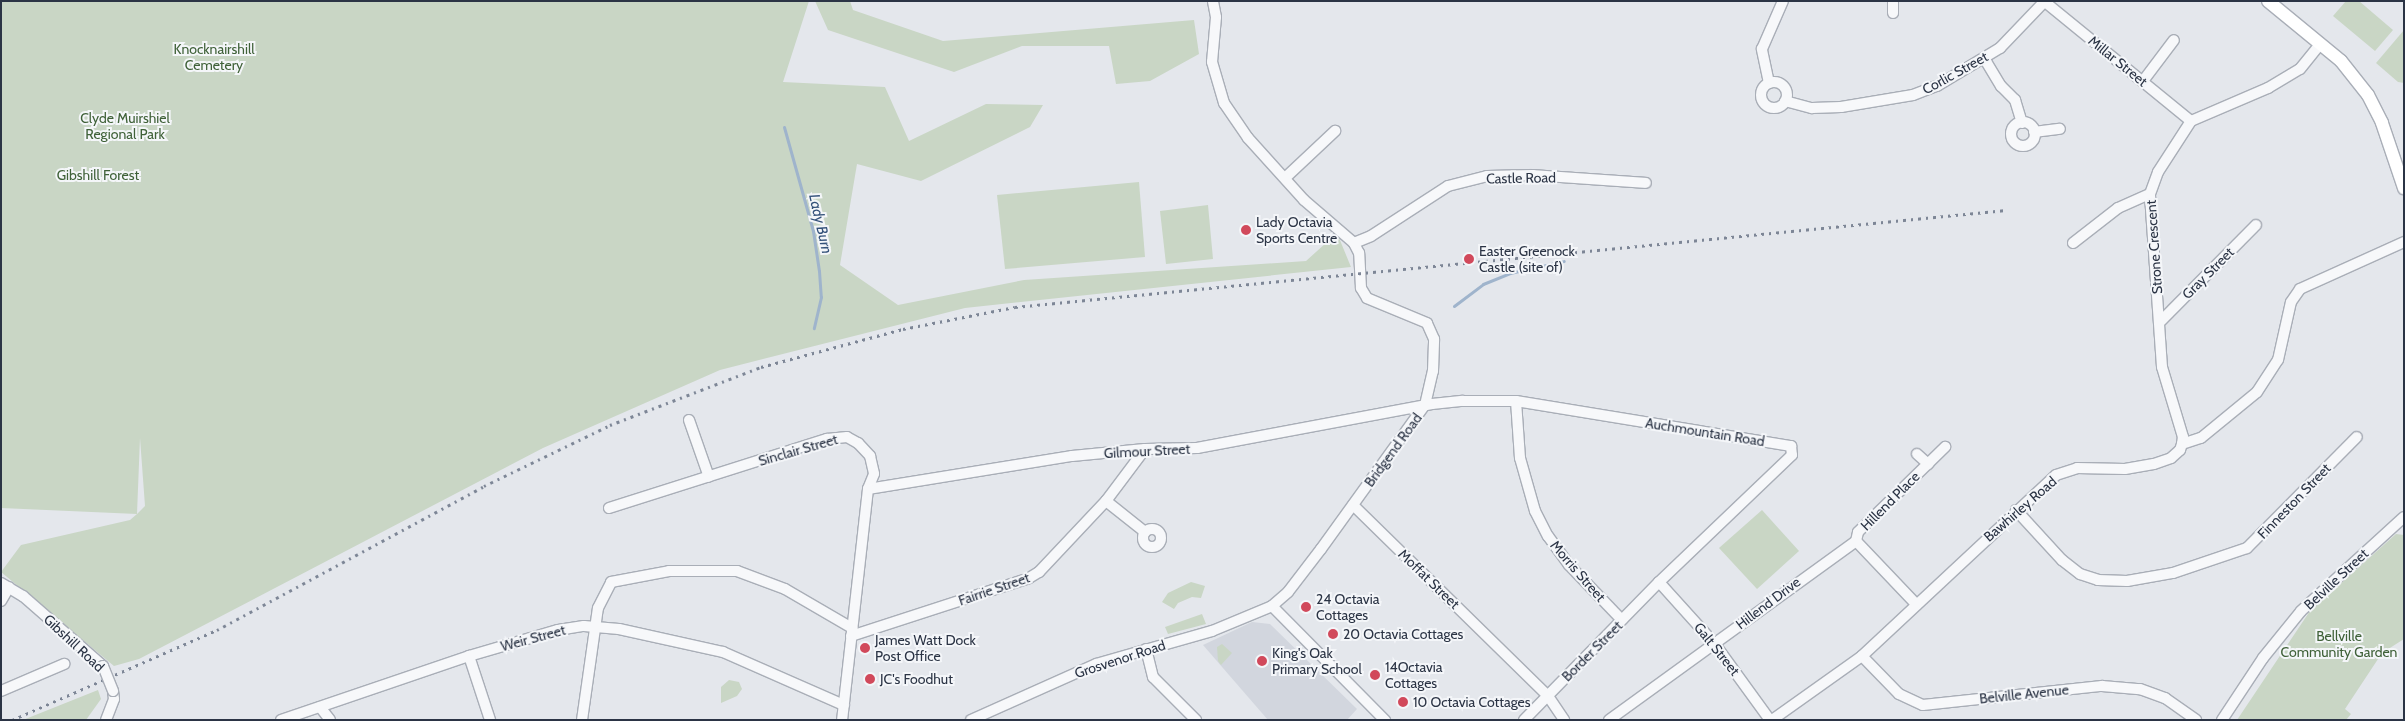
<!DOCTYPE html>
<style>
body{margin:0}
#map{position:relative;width:2405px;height:721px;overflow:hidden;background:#e4e7ec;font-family:Cabin,sans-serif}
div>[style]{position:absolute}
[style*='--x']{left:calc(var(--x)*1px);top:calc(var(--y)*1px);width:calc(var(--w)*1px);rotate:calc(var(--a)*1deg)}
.built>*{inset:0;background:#d2d6de}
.green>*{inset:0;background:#c9d6c5}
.stream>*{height:3px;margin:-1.5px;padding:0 1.5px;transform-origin:1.5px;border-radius:1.5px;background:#9fb4cc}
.roads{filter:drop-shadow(1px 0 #a9aeb7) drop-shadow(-1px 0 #a9aeb7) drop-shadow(0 1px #a9aeb7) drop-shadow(0 -1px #a9aeb7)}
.minor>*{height:10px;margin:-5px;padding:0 5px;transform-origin:5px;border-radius:5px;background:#f7f8fa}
.minor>.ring{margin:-5px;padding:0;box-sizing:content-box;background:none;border:10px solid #f7f8fa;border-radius:50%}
.major>*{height:12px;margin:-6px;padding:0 6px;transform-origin:6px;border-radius:6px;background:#fff}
.rail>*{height:3px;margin-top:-1.5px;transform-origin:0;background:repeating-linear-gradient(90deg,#7d8696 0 2.5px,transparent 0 7.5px)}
.bridges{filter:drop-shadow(1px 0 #a9aeb7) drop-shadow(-1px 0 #a9aeb7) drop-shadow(0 1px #a9aeb7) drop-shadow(0 -1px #a9aeb7)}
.minor-bridge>*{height:10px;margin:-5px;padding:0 5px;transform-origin:5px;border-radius:5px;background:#f7f8fa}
.dots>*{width:14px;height:14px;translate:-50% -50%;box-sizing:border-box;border:2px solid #f4f6f9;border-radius:50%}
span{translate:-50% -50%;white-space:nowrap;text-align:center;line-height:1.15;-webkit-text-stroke:4px #f4f6f9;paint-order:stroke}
.park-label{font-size:14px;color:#3f6138}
.street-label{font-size:14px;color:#2b3445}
.poi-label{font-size:14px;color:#2b3445}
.left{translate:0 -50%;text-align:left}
.water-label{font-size:15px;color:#34527a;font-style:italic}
.frame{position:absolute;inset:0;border:2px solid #2b3445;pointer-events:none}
</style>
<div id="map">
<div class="built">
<div style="clip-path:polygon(1252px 622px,1270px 624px,1357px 709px,1347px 720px,1268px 720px,1203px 645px)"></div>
</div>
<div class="green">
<div style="clip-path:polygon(evenodd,1px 1px,809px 1px,783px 82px,885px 87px,909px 141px,986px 104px,1043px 105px,1030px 127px,921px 181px,857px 164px,840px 265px,898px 305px,1024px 280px,1306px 261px,1337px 233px,1351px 267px,965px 308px,720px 370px,543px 448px,139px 659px,114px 666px,1px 572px,21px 545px,130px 520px,137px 514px,1px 508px,1px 1px,140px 438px,145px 506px,137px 514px,140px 438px)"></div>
<div style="clip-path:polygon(815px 1px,850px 1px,853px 10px,943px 41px,1194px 20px,1199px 54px,1150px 81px,1116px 84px,1109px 46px,1022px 46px,954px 72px,828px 30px)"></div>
<div style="clip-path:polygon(2346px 1px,2359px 1px,2393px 30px,2375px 51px,2333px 16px)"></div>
<div style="clip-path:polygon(2404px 30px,2404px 83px,2398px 82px,2376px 63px)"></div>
<div style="clip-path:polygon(1139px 182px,1145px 257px,1005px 269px,997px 195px)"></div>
<div style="clip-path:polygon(1208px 205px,1213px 259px,1166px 264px,1160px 211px)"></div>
<div style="clip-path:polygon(1762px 510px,1799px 551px,1757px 589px,1719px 548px)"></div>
<div style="clip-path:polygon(2396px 534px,2404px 535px,2404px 639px,2382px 653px,2345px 709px,2351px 714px,2346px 720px,2237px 720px,2310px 611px)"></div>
<div style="clip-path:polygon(1191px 582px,1205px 586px,1201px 598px,1192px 597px,1178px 603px,1174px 609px,1162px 602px,1168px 593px)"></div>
<div style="clip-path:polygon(1202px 614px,1206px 624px,1168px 634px,1165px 627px)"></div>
<div style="clip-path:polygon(1222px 644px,1232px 653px,1221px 665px,1218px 661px,1217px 647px)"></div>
<div style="clip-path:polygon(729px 680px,739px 682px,742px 689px,737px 696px,721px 703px,721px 687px)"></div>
<div style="clip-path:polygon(98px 690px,101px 699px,86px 720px,23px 720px)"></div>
</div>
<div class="stream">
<div style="--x:784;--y:127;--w:108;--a:74.4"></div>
<div style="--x:813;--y:231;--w:40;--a:81.5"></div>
<div style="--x:819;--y:271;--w:26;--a:86"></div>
<div style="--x:821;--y:297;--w:32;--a:103"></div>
<div style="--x:1454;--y:306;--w:36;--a:-37"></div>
<div style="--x:1483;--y:284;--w:29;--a:-22"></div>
<div style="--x:1510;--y:273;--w:55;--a:-12.5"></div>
</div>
<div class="roads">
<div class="minor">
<div style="--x:1893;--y:1;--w:12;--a:90"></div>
<div style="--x:2045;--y:2;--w:188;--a:39.2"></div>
<div style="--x:1984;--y:58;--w:33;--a:59"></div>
<div style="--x:2001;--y:86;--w:20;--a:45"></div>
<div style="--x:2015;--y:100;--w:24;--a:73"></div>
<div style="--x:2143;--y:81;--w:51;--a:-52.9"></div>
<div class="ring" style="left:1761px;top:82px;width:16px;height:16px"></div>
<div style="--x:1769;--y:83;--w:35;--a:-102"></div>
<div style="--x:1762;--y:49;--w:52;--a:-66.4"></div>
<div style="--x:1785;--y:101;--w:28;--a:15"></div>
<div style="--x:1812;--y:108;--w:29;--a:-2"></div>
<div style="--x:1841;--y:107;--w:73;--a:-9.5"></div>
<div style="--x:1913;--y:95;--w:26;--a:-21"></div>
<div style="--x:1937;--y:86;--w:74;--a:-31.1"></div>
<div style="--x:2000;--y:48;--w:65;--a:-46.2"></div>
<div class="ring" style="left:2011px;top:122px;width:14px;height:14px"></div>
<div style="--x:2034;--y:132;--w:26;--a:-7"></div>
<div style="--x:1285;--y:178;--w:69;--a:-43.2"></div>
<div style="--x:1354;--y:243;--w:18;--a:-22"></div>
<div style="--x:1371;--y:236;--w:92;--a:-33"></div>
<div style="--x:1448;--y:186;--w:40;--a:-14.4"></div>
<div style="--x:1487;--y:176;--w:46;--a:-1.2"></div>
<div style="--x:1533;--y:175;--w:113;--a:4"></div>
<div style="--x:2073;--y:243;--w:57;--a:-37.9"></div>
<div style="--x:2118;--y:208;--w:35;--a:-24"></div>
<div style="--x:2161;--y:321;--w:135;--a:-45.3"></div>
<div style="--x:1516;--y:401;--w:57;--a:86"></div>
<div style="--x:1520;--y:458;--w:55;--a:74.2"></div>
<div style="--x:1535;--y:511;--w:28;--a:63"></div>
<div style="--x:1548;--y:536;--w:36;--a:54"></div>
<div style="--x:1569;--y:565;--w:76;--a:46.1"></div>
<div style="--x:689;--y:420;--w:60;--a:70.7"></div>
<div style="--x:2182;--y:444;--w:7;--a:-82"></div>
<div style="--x:2183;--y:437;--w:73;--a:-106.7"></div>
<div style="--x:2162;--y:367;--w:173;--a:-94"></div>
<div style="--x:2150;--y:194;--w:23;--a:-70"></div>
<div style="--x:2158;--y:172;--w:61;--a:-57.1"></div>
<div style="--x:2191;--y:121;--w:84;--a:-23.2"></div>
<div style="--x:2268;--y:88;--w:37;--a:-31"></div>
<div style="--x:2300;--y:69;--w:32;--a:-51"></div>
<div style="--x:1917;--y:454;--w:15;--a:42"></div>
<div style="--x:868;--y:489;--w:207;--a:-9.2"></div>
<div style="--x:1072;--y:456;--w:73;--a:-5.5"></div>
<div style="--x:1145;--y:449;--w:52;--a:-1.1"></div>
<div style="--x:1197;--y:448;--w:239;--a:-10.6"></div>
<div style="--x:1432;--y:404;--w:31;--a:-6"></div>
<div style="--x:1463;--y:401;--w:53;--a:0"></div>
<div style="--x:1516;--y:401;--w:279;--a:9.3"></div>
<div style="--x:1791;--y:446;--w:9;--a:84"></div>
<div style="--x:1792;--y:455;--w:184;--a:136.3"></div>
<div style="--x:1659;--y:582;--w:193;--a:134.4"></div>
<div style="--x:1106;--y:501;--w:50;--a:38.5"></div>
<div style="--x:1353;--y:505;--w:273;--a:44.4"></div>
<div style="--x:1548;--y:696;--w:29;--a:56"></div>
<div style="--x:609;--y:508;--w:229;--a:-17.6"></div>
<div style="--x:827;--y:439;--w:20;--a:-6"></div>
<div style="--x:847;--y:437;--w:13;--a:29"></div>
<div style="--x:858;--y:443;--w:18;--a:47"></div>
<div style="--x:870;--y:456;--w:18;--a:77"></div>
<div style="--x:874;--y:474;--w:16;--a:112"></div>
<div style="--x:868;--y:489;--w:232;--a:96.4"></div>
<div style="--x:2016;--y:510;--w:68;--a:47.4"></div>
<div style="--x:2062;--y:560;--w:23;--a:38"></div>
<div style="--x:2080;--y:574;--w:19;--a:18"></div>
<div style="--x:2098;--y:580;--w:29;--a:2"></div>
<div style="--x:2127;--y:581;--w:47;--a:-9.9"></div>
<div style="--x:2173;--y:573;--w:78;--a:-18.7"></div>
<div style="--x:2247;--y:548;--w:156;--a:-45.3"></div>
<div class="ring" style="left:1143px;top:529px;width:8px;height:8px"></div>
<div style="--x:1856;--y:541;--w:9;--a:-77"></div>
<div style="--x:1858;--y:532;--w:122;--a:-44.3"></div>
<div style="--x:1856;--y:541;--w:88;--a:46.4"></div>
<div style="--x:1659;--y:582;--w:82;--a:48"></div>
<div style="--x:1714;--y:643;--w:95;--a:54"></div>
<div style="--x:1;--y:583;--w:26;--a:31"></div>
<div style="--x:23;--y:596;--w:106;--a:41.2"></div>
<div style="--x:1;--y:601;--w:16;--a:-60"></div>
<div style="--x:1272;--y:606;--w:161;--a:45.3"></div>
<div style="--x:851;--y:636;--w:187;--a:-18"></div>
<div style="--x:1029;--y:578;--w:12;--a:-31"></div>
<div style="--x:1039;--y:572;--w:98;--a:-46.7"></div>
<div style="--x:1106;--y:501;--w:65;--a:-53.1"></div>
<div style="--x:1146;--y:649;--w:29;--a:76"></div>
<div style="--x:1153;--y:677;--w:61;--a:45"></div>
<div style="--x:469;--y:656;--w:67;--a:71.8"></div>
<div style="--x:1862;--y:656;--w:53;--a:45.8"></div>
<div style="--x:1899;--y:694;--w:26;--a:25"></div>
<div style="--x:1923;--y:705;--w:180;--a:-6.1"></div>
<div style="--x:2102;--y:686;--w:38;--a:5"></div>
<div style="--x:2140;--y:689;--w:27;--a:20"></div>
<div style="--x:2165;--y:698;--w:38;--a:35"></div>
<div style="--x:1;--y:691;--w:69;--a:-23.2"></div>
<div style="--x:320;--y:707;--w:16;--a:52"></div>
<div style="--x:106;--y:720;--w:22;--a:-69"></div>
<div style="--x:114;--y:699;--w:8;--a:-97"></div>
<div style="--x:281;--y:720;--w:199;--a:-18.8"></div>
<div style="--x:469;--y:656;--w:93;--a:-16.3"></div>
<div style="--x:558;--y:630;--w:26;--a:-9"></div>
<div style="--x:584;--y:626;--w:35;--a:5"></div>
<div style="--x:619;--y:629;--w:107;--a:12.5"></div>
<div style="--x:723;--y:652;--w:132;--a:23.7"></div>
<div style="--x:582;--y:720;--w:113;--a:-81.9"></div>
<div style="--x:598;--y:608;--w:29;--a:-63"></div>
<div style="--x:611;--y:582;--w:59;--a:-10.7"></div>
<div style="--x:669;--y:571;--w:68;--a:0"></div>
<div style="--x:737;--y:571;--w:51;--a:20.6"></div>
<div style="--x:785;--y:589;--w:78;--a:30.2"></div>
<div style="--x:971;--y:720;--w:137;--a:-24.1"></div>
<div style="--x:1096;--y:664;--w:121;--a:-15.9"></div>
<div style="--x:1212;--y:631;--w:65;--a:-22.6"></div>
<div style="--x:1272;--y:606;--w:21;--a:-41"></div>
<div style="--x:1288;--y:592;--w:54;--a:-52.5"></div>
<div style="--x:1321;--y:549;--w:178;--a:-54.2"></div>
<div style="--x:1425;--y:405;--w:35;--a:-77"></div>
<div style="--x:1433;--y:371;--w:32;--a:-88"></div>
<div style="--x:1434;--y:339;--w:17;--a:-114"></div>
<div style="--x:1427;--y:323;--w:65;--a:-157.4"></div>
<div style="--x:1367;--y:298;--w:12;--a:-121"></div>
<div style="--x:1361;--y:288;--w:35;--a:-93"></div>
<div style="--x:1359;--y:253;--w:11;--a:-117"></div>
<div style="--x:1354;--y:243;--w:66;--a:-139.3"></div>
<div style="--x:1304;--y:200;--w:84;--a:-132.1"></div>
<div style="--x:1248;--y:138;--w:42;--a:-124.4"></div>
<div style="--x:1224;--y:103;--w:43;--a:-106.3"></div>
<div style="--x:1212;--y:62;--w:45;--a:-84.9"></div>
<div style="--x:1216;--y:17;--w:16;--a:-101"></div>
<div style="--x:1609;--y:720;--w:305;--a:-35.9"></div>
<div style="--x:1772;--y:720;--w:110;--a:-35.4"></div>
<div style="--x:1862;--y:656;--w:265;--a:-43"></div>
<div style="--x:2056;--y:475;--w:22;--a:-18"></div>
<div style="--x:2077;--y:468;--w:48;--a:1.2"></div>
<div style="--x:2125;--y:469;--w:29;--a:-10"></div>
<div style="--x:2154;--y:464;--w:18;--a:-19"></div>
<div style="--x:2171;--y:458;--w:12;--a:-42"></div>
<div style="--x:2180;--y:450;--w:6;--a:-72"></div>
<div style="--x:2182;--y:444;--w:20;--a:-18"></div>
<div style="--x:2201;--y:438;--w:72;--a:-39.4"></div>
<div style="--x:2257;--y:392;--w:38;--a:-57"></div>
<div style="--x:2278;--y:360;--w:59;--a:-77.4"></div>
<div style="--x:2291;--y:302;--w:16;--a:-55"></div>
<div style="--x:2300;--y:289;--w:114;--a:-24.3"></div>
<div style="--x:2222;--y:720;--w:74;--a:-56.5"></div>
<div style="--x:2263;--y:658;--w:60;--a:-51"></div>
<div style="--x:2301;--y:611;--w:139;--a:-42.4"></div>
</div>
<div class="major">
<div style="--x:2268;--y:1;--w:94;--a:39.4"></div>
<div style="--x:2341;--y:61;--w:43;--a:51.5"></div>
<div style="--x:2368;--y:95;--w:31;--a:63"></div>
<div style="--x:2382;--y:123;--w:69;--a:71.3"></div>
</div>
</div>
<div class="rail">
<div style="--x:12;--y:720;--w:224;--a:-23.7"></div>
<div style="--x:217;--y:630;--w:303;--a:-28.3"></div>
<div style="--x:484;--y:486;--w:140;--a:-25.8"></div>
<div style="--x:610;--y:425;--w:162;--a:-21"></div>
<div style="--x:761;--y:367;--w:147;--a:-15"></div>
<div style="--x:903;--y:329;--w:114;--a:-11.1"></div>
<div style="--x:1015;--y:307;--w:996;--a:-5.59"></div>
</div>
<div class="bridges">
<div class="minor-bridge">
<div style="--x:103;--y:666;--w:27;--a:68"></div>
</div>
</div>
<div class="dots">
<div style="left:1246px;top:230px;background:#d1495b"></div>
<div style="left:1469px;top:259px;background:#d1495b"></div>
<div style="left:1306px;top:607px;background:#d1495b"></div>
<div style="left:1333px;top:634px;background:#d1495b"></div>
<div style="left:865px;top:648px;background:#d1495b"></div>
<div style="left:1262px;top:661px;background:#d1495b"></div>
<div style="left:1375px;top:675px;background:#d1495b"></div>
<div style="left:870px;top:679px;background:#d1495b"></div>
<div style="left:1403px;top:702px;background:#d1495b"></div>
</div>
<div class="park-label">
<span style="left:214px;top:57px">Knocknairshill<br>Cemetery</span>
<span style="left:125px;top:126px">Clyde Muirshiel<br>Regional Park</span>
<span style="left:98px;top:175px">Gibshill Forest</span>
<span style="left:2339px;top:644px">Bellville<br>Community Garden</span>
</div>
<div class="street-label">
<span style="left:2118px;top:61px;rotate:39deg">Millar Street</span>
<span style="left:1955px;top:73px;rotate:-29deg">Corlic Street</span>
<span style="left:1521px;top:178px;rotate:-1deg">Castle Road</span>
<span style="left:2154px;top:247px;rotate:-94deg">Strone Crescent</span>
<span style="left:2208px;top:273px;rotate:-45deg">Gray Street</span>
<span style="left:1705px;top:432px;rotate:9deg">Auchmountain Road</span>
<span style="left:798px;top:450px;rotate:-16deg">Sinclair Street</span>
<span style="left:1393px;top:450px;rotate:-54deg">Bridgend Road</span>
<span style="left:1147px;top:451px;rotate:-3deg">Gilmour Street</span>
<span style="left:1890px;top:501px;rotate:-45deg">Hillend Place</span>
<span style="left:2294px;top:501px;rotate:-46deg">Finneston Street</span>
<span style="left:2020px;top:509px;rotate:-41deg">Bawhirley Road</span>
<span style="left:1578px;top:571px;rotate:49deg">Morris Street</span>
<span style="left:1429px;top:579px;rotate:44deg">Moffat Street</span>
<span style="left:2336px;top:579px;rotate:-43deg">Belville Street</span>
<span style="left:994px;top:589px;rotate:-19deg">Fairrie Street</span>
<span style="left:1768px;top:603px;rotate:-37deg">Hillend Drive</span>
<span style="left:533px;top:638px;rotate:-15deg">Weir Street</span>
<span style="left:74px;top:643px;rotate:43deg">Gibshill Road</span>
<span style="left:1717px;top:649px;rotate:51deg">Galt Street</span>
<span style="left:1592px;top:651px;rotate:-45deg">Border Street</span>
<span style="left:1120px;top:659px;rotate:-18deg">Grosvenor Road</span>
<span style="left:2024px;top:694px;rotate:-6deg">Belville Avenue</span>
</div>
<div class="poi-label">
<span class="left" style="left:1256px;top:230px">Lady Octavia<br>Sports Centre</span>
<span class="left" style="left:1479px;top:259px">Easter Greenock<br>Castle (site of)</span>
<span class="left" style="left:1316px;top:607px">24 Octavia<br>Cottages</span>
<span class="left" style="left:1343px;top:634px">20 Octavia Cottages</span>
<span class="left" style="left:875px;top:648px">James Watt Dock<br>Post Office</span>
<span class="left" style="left:1272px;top:661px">King's Oak<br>Primary School</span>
<span class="left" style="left:1385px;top:675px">14Octavia<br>Cottages</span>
<span class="left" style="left:880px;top:679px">JC's Foodhut</span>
<span class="left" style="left:1413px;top:702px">10 Octavia Cottages</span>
</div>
<div class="water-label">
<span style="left:820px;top:224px;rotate:77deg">Lady Burn</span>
</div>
<div class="frame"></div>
</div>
